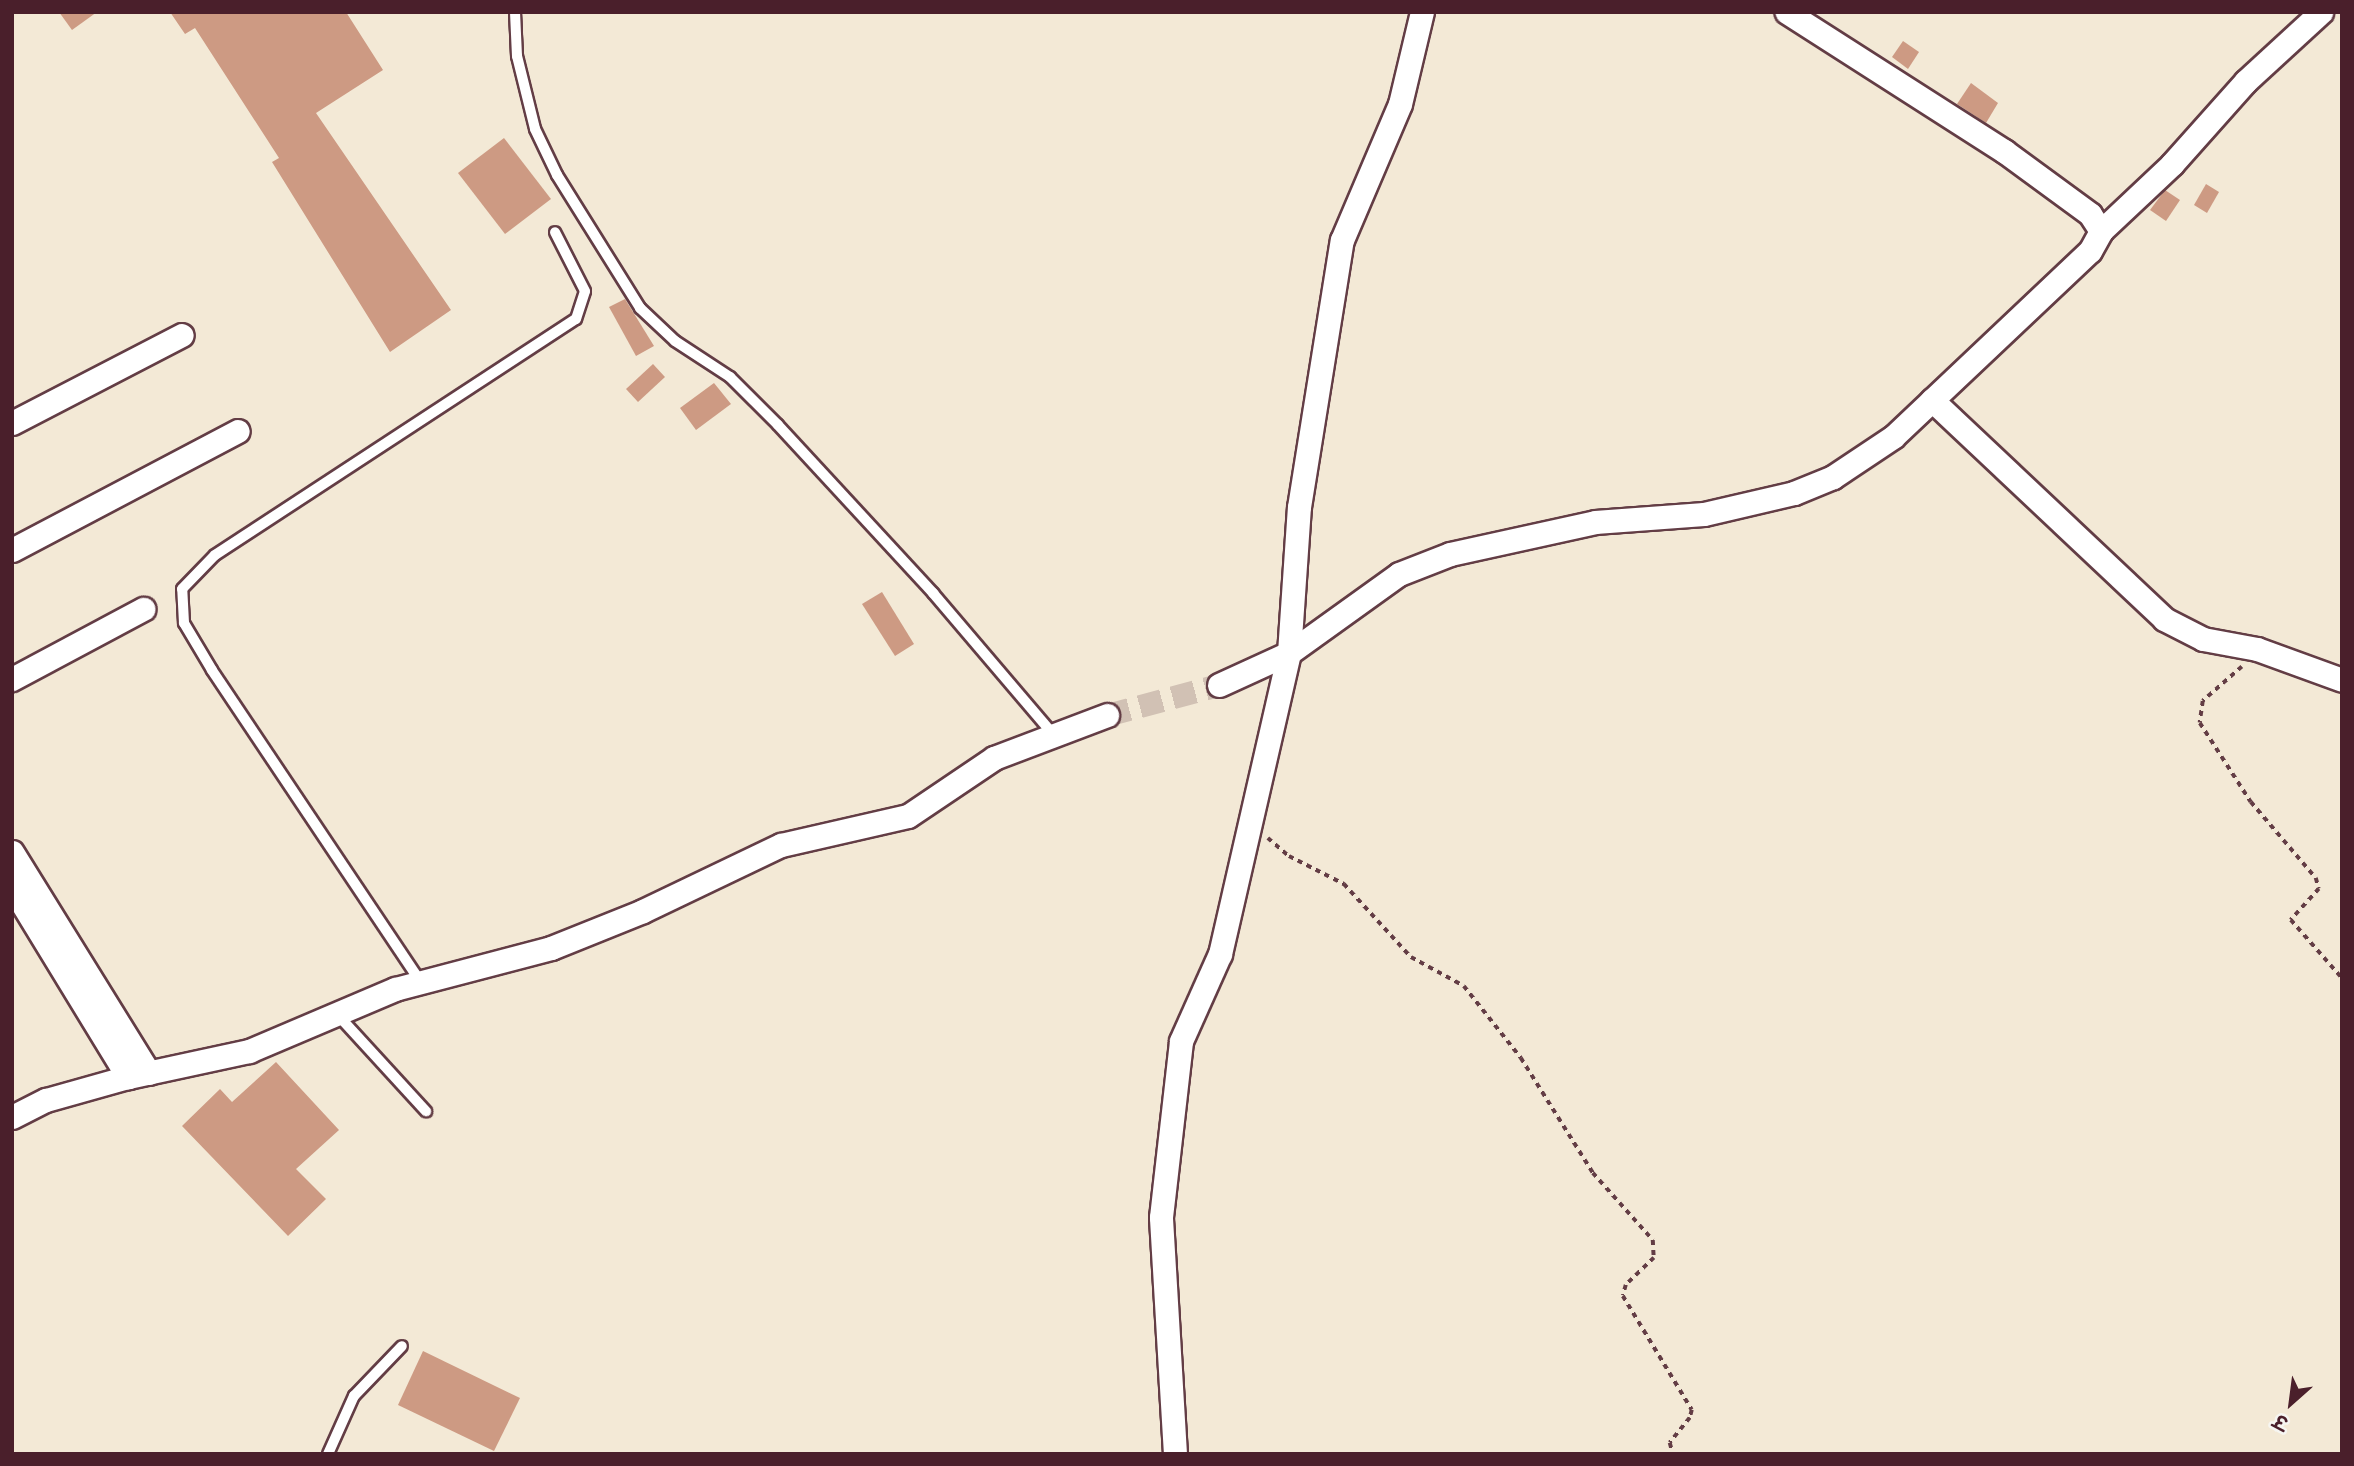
<!DOCTYPE html>
<meta charset="utf-8">
<style>
body{margin:0}
#map{position:relative;width:2354px;height:1466px;overflow:hidden;background:#f3e9d6;font-family:Pangolin,"Playpen Sans Deva",sans-serif}
div>[style]{position:absolute}
[style*='--x']{left:calc(var(--x)*1px);top:calc(var(--y)*1px);width:calc(var(--w)*1px);rotate:calc(var(--a)*1deg)}
.building>*{inset:0;background:#cd9a83}
.street-tunnel>*{height:23px;margin-top:-11.5px;transform-origin:0;background:repeating-linear-gradient(90deg,#d1c1b4 0 23px,transparent 0 34px)}
.path>*{height:3.5px;margin-top:-1.75px;transform-origin:0;background:repeating-linear-gradient(90deg,#633d45 0 5px,transparent 0 10px)}
.roads{filter:drop-shadow(2px 0 #633d45) drop-shadow(-2px 0 #633d45) drop-shadow(0 2px #633d45) drop-shadow(0 -2px #633d45)}
.lane>*{height:10px;margin:-5px;padding:0 5px;transform-origin:5px;border-radius:5px;background:#fff}
.street>*{height:23px;margin:-11.5px;padding:0 11.5px;transform-origin:11.5px;border-radius:11.5px;background:#fff}
span{translate:-50% -50%;white-space:nowrap;text-align:center;line-height:1.15;-webkit-text-stroke:5px #f6f6f2;paint-order:stroke}
.frame{position:absolute;inset:0;border:14px solid #4a1f2b;pointer-events:none}
.north{position:absolute;left:2256px;top:1368px;width:70px;height:70px;-webkit-text-stroke:5px #f6f6f2;paint-order:stroke;rotate:208deg;font-size:19px;font-weight:700;line-height:28px;text-align:center;color:#4a1f2b}
.north::after{content:'';display:block;margin:auto;width:24px;height:32px;background:#4a1f2b;clip-path:polygon(50% 0,100% 100%,50% 72%,0 100%)}
</style>
<div id="map">
<div class="building">
<div style="clip-path:polygon(59px 12px,97px 12px,72px 30px)"></div>
<div style="clip-path:polygon(170px 12px,346px 12px,383px 70px,316px 113px,451px 310px,390px 352px,272px 162px,279px 158px,195px 28px,185px 34px)"></div>
<div style="clip-path:polygon(1903px 41px,1919px 52px,1908px 69px,1892px 57px)"></div>
<div style="clip-path:polygon(1971px 83px,1998px 103px,1986px 123px,1957px 104px)"></div>
<div style="clip-path:polygon(504px 138px,551px 199px,505px 234px,458px 173px)"></div>
<div style="clip-path:polygon(2206px 184px,2219px 192px,2207px 213px,2194px 205px)"></div>
<div style="clip-path:polygon(2165px 190px,2180px 200px,2166px 221px,2150px 210px)"></div>
<div style="clip-path:polygon(625px 299px,654px 346px,636px 356px,609px 307px)"></div>
<div style="clip-path:polygon(653px 364px,665px 377px,638px 402px,626px 389px)"></div>
<div style="clip-path:polygon(714px 383px,731px 404px,696px 430px,680px 408px)"></div>
<div style="clip-path:polygon(882px 592px,914px 644px,895px 656px,862px 604px)"></div>
<div style="clip-path:polygon(276px 1062px,339px 1130px,296px 1169px,326px 1199px,288px 1236px,182px 1126px,220px 1089px,232px 1102px)"></div>
<div style="clip-path:polygon(423px 1351px,520px 1398px,494px 1451px,398px 1405px)"></div>
</div>
<div class="street-tunnel">
<div style="--x:1107;--y:715;--w:116;--a:-15"></div>
</div>
<div class="path">
<div style="--x:2242;--y:667;--w:52;--a:138.9"></div>
<div style="--x:2203;--y:701;--w:22;--a:98"></div>
<div style="--x:2200;--y:723;--w:94;--a:57.2"></div>
<div style="--x:2251;--y:802;--w:100;--a:49.5"></div>
<div style="--x:2316;--y:878;--w:11;--a:75"></div>
<div style="--x:2319;--y:889;--w:42;--a:132.1"></div>
<div style="--x:2291;--y:920;--w:77;--a:48.7"></div>
<div style="--x:1268;--y:838;--w:28;--a:41"></div>
<div style="--x:1289;--y:856;--w:62;--a:27"></div>
<div style="--x:1344;--y:884;--w:99;--a:47.5"></div>
<div style="--x:1411;--y:957;--w:60;--a:28.7"></div>
<div style="--x:1464;--y:986;--w:92;--a:51.6"></div>
<div style="--x:1521;--y:1058;--w:136;--a:57.9"></div>
<div style="--x:1593;--y:1173;--w:90;--a:48.2"></div>
<div style="--x:1653;--y:1240;--w:18;--a:87"></div>
<div style="--x:1654;--y:1258;--w:39;--a:136"></div>
<div style="--x:1626;--y:1285;--w:11;--a:105"></div>
<div style="--x:1623;--y:1296;--w:133;--a:58.8"></div>
<div style="--x:1692;--y:1410;--w:8;--a:104"></div>
<div style="--x:1690;--y:1418;--w:32;--a:129"></div>
<div style="--x:1670;--y:1443;--w:11;--a:75"></div>
</div>
<div class="roads">
<div class="lane">
<div style="--x:515;--y:12;--w:44;--a:87.4"></div>
<div style="--x:517;--y:56;--w:75;--a:76.1"></div>
<div style="--x:535;--y:129;--w:51;--a:64.4"></div>
<div style="--x:557;--y:175;--w:157;--a:58"></div>
<div style="--x:640;--y:308;--w:48;--a:43.3"></div>
<div style="--x:675;--y:341;--w:66;--a:33.2"></div>
<div style="--x:730;--y:377;--w:68;--a:45"></div>
<div style="--x:778;--y:425;--w:229;--a:47.3"></div>
<div style="--x:933;--y:593;--w:184;--a:49.6"></div>
<div style="--x:420;--y:981;--w:374;--a:-123.8"></div>
<div style="--x:212;--y:670;--w:55;--a:-120.8"></div>
<div style="--x:184;--y:623;--w:34;--a:-93"></div>
<div style="--x:182;--y:589;--w:47;--a:-45.9"></div>
<div style="--x:215;--y:555;--w:431;--a:-33.2"></div>
<div style="--x:576;--y:319;--w:29;--a:-72"></div>
<div style="--x:585;--y:291;--w:66;--a:-117"></div>
<div style="--x:337;--y:1014;--w:132;--a:47.5"></div>
<div style="--x:328;--y:1454;--w:64;--a:-65.9"></div>
<div style="--x:354;--y:1396;--w:69;--a:-46.2"></div>
</div>
<div class="street">
<div style="--x:2101;--y:231;--w:98;--a:-43.3"></div>
<div style="--x:2172;--y:164;--w:111;--a:-48.3"></div>
<div style="--x:2246;--y:81;--w:102;--a:-42.6"></div>
<div style="--x:1932;--y:400;--w:319;--a:43.3"></div>
<div style="--x:2164;--y:619;--w:44;--a:27.1"></div>
<div style="--x:2203;--y:639;--w:55;--a:10.5"></div>
<div style="--x:2257;--y:649;--w:90;--a:20"></div>
<div style="--x:12;--y:423;--w:191;--a:-27.4"></div>
<div style="--x:12;--y:550;--w:255;--a:-27.8"></div>
<div style="--x:12;--y:679;--w:149;--a:-28.1"></div>
<div style="--x:1219;--y:685;--w:77;--a:-24.6"></div>
<div style="--x:1289;--y:653;--w:135;--a:-35.7"></div>
<div style="--x:1399;--y:574;--w:55;--a:-21.4"></div>
<div style="--x:1450;--y:554;--w:148;--a:-12.4"></div>
<div style="--x:1595;--y:522;--w:109;--a:-4.2"></div>
<div style="--x:1704;--y:514;--w:92;--a:-13.1"></div>
<div style="--x:1794;--y:493;--w:42;--a:-22.3"></div>
<div style="--x:1833;--y:477;--w:72;--a:-33.7"></div>
<div style="--x:1893;--y:437;--w:271;--a:-43.4"></div>
<div style="--x:2090;--y:251;--w:23;--a:-61"></div>
<div style="--x:2101;--y:231;--w:20;--a:-123"></div>
<div style="--x:2090;--y:214;--w:107;--a:-143.8"></div>
<div style="--x:2004;--y:151;--w:258;--a:-147.4"></div>
<div style="--x:12;--y:852;--w:260;--a:58.2"></div>
<div style="--x:12;--y:887;--w:223;--a:58.6"></div>
<div style="--x:12;--y:1117;--w:38;--a:-27"></div>
<div style="--x:46;--y:1100;--w:85;--a:-15.7"></div>
<div style="--x:128;--y:1077;--w:124;--a:-12.1"></div>
<div style="--x:249;--y:1051;--w:159;--a:-23"></div>
<div style="--x:395;--y:989;--w:161;--a:-14.7"></div>
<div style="--x:551;--y:948;--w:99;--a:-21.9"></div>
<div style="--x:643;--y:911;--w:153;--a:-25.6"></div>
<div style="--x:781;--y:845;--w:130;--a:-12.9"></div>
<div style="--x:908;--y:816;--w:104;--a:-34"></div>
<div style="--x:994;--y:758;--w:121;--a:-20.8"></div>
<div style="--x:1175;--y:1454;--w:237;--a:-93.4"></div>
<div style="--x:1161;--y:1217;--w:177;--a:-83.5"></div>
<div style="--x:1181;--y:1041;--w:95;--a:-65.9"></div>
<div style="--x:1220;--y:954;--w:309;--a:-77.1"></div>
<div style="--x:1289;--y:653;--w:146;--a:-86.1"></div>
<div style="--x:1299;--y:507;--w:270;--a:-80.9"></div>
<div style="--x:1342;--y:240;--w:148;--a:-66.9"></div>
<div style="--x:1400;--y:104;--w:95;--a:-76.6"></div>
</div>
</div>
<div class="frame"></div>
<div class="north">उ</div>
</div>
